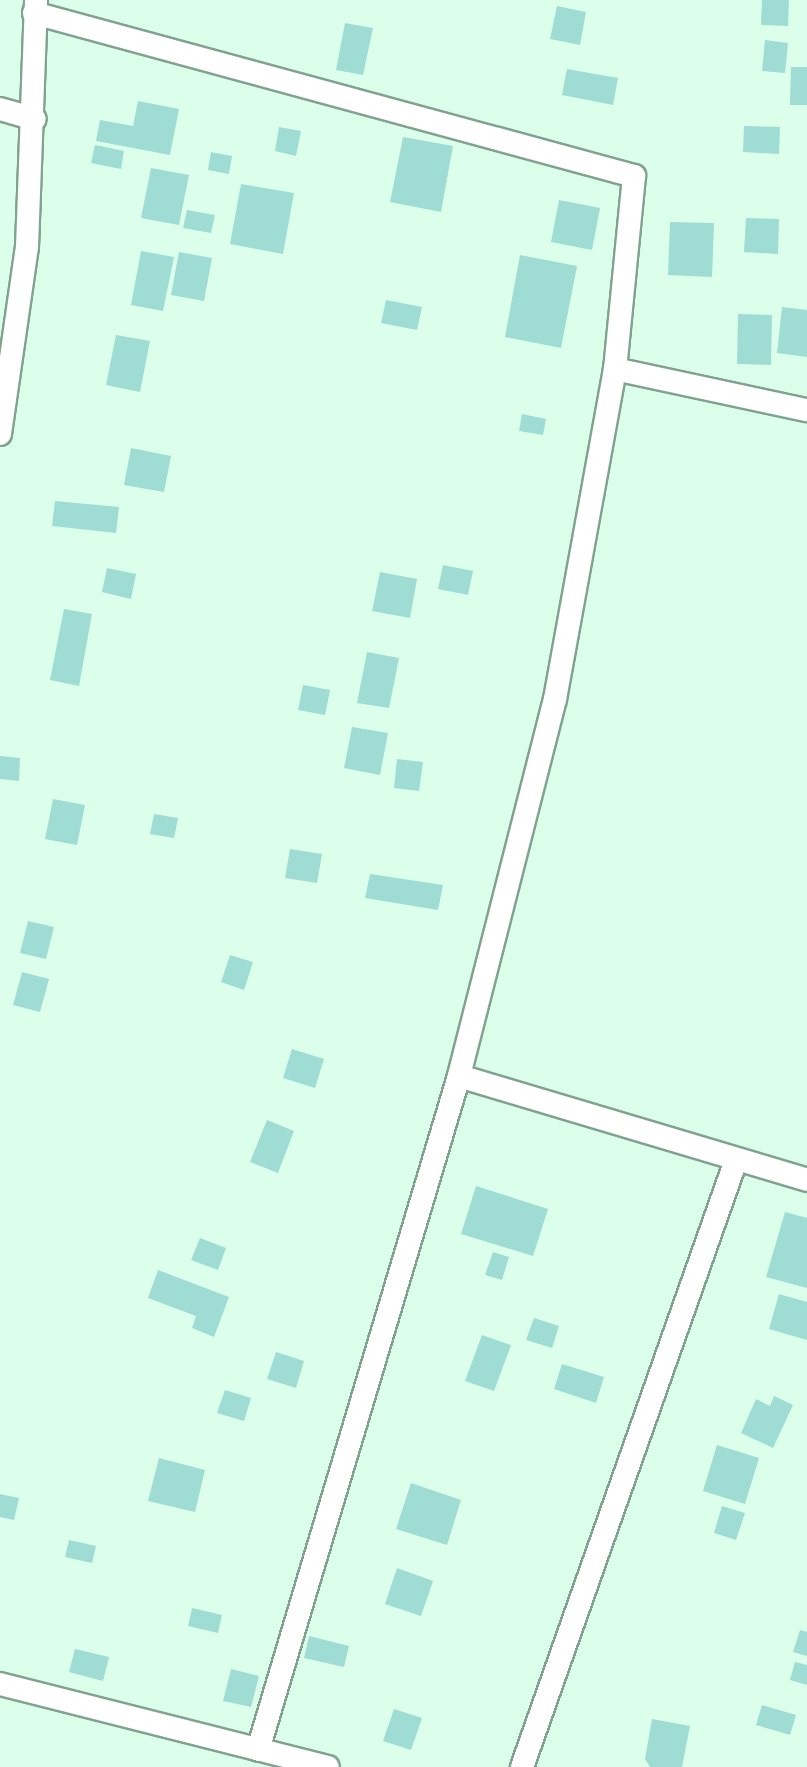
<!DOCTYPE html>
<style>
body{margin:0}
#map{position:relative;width:807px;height:1767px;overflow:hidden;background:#dbffeb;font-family:"Exo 2",sans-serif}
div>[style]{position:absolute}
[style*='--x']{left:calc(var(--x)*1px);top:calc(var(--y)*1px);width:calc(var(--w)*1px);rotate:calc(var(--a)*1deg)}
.building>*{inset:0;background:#9fdcd3}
.roads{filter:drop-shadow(2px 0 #81a290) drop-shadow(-2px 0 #81a290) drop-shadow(0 2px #81a290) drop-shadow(0 -2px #81a290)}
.minor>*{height:22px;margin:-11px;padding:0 11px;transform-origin:11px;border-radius:11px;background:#fff}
span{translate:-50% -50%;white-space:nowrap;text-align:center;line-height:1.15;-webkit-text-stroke:10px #fff;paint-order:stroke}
</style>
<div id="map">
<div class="building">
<div style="clip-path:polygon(762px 0,789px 0,788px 26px,761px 25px)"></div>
<div style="clip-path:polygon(557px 6px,586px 12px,580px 45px,550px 39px)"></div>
<div style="clip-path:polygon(345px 23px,373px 28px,363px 75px,336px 70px)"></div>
<div style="clip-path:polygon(765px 40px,788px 43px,785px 73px,762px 71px)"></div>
<div style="clip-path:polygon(791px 67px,807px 67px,807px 105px,790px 105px)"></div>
<div style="clip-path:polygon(567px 69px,618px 78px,613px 105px,562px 95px)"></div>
<div style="clip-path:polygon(138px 101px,179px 109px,170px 155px,96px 141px,100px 120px,133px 126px)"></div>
<div style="clip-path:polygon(744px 126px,780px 127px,779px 154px,743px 152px)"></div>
<div style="clip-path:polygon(279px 127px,301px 131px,296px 156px,275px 151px)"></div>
<div style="clip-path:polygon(403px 137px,453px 146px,441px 212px,390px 202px)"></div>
<div style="clip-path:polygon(95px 145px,124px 151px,121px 169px,91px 163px)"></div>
<div style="clip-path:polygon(211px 152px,232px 156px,229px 174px,208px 170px)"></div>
<div style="clip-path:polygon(151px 168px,189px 175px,179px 225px,141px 218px)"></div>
<div style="clip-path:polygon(241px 184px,294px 193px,283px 254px,230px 244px)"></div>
<div style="clip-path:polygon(559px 200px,600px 208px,592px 250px,551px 242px)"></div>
<div style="clip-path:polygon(187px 210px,215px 215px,211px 233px,183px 228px)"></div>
<div style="clip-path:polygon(746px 218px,779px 219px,778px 254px,744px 252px)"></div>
<div style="clip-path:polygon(670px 222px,714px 223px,712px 277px,668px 275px)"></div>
<div style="clip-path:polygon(141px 251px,174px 257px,163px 311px,131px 305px)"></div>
<div style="clip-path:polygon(179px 252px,212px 258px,204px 301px,171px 295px)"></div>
<div style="clip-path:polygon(520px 255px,577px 266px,561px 348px,505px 337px)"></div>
<div style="clip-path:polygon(386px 300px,422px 307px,417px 330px,381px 323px)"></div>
<div style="clip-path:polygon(782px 307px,807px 310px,807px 357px,777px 353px)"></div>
<div style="clip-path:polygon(738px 314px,772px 315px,771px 365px,737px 364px)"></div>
<div style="clip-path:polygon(116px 335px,150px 341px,140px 392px,106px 385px)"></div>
<div style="clip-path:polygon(522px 414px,546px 419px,543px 435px,519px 431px)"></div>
<div style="clip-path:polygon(131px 448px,171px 456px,164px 492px,124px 485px)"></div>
<div style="clip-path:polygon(55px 501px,119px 507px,116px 533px,52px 526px)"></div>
<div style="clip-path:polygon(443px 565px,473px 571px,468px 595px,438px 589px)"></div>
<div style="clip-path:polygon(107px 568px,136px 574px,131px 599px,102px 592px)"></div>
<div style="clip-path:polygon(380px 572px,417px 579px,410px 618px,372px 611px)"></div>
<div style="clip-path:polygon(64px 609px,92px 614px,79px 686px,50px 680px)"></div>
<div style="clip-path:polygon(367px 652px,399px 658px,389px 708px,357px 703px)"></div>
<div style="clip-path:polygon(303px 685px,330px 690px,325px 715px,298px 710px)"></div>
<div style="clip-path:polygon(352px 727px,388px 733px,380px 775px,344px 768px)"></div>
<div style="clip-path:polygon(0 756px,20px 758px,19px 781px,0 779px)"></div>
<div style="clip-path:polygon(397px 759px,423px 762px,419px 791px,394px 788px)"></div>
<div style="clip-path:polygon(53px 799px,85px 805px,77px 845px,45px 839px)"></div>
<div style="clip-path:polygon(154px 814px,178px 818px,174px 838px,150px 834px)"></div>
<div style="clip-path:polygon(290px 849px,322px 854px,317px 883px,285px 878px)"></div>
<div style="clip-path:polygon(370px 874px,443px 885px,438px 910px,365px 898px)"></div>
<div style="clip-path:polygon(28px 921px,54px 927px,46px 959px,20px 953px)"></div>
<div style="clip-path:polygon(230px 955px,253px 962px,244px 990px,221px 982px)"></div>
<div style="clip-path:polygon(22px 972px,49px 979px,40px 1012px,13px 1005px)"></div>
<div style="clip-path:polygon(292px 1049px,324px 1059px,315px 1088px,283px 1078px)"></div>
<div style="clip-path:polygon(267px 1120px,294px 1131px,278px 1173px,250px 1162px)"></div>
<div style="clip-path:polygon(476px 1186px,548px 1209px,533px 1256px,461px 1234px)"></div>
<div style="clip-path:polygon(785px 1212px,807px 1218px,807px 1288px,766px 1277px)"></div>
<div style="clip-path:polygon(200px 1238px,226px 1248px,218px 1270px,191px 1260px)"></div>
<div style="clip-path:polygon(493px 1252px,509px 1257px,502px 1280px,485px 1275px)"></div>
<div style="clip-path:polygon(158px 1270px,229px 1297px,214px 1337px,192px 1328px,196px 1316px,148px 1298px)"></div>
<div style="clip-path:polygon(779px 1294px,807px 1302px,807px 1340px,769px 1329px)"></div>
<div style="clip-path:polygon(534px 1318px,559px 1326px,552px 1348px,526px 1340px)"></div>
<div style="clip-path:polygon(482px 1335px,511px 1345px,494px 1391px,465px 1381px)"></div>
<div style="clip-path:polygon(276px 1352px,304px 1361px,296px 1388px,267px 1379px)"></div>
<div style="clip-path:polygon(562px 1364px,604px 1377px,596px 1403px,554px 1389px)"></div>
<div style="clip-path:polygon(225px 1390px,251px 1398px,244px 1421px,217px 1413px)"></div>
<div style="clip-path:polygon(774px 1396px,793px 1405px,773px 1448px,741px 1433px,756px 1399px,770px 1406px)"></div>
<div style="clip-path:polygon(717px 1445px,759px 1458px,745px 1504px,703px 1491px)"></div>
<div style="clip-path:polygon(159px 1458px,205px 1470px,195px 1512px,148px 1501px)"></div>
<div style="clip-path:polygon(411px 1483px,461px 1500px,447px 1545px,396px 1529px)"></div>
<div style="clip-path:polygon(0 1494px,19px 1498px,14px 1520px,0 1517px)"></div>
<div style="clip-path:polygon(722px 1506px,745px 1513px,736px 1540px,714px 1533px)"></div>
<div style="clip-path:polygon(69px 1540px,96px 1546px,92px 1563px,65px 1557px)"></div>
<div style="clip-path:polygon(397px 1568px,433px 1581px,421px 1616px,385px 1604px)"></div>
<div style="clip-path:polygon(192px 1608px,222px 1615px,218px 1633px,188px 1626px)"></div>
<div style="clip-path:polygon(800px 1630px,807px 1632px,807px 1656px,793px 1652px)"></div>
<div style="clip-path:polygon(309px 1636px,349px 1646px,344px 1667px,304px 1658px)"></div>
<div style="clip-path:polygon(75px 1649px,109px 1657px,103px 1681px,69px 1672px)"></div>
<div style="clip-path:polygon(795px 1662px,807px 1665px,807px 1685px,790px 1680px)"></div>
<div style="clip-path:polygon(231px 1669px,259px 1676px,251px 1707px,223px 1701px)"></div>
<div style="clip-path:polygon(762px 1705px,796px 1715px,790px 1735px,756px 1725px)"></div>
<div style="clip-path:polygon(394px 1709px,422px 1718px,411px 1750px,383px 1741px)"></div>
<div style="clip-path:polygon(652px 1719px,690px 1726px,682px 1767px,650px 1767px,645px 1759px)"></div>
</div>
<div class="roads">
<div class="minor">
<div style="--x:34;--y:13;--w:622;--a:15.2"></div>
<div style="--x:634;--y:176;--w:194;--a:95.6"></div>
<div style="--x:615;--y:369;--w:335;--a:100.3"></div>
<div style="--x:555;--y:699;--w:389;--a:104.3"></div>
<div style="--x:459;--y:1076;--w:703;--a:106.61"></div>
<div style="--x:0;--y:109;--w:36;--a:16"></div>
<div style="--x:615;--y:369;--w:196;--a:12.1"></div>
<div style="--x:0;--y:434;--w:189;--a:-81.8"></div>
<div style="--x:27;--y:247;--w:247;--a:-87.9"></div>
<div style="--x:459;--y:1076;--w:363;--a:16.6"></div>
<div style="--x:0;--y:1684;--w:338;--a:14.2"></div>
<div style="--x:522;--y:1767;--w:644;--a:-70.58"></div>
</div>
</div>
</div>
